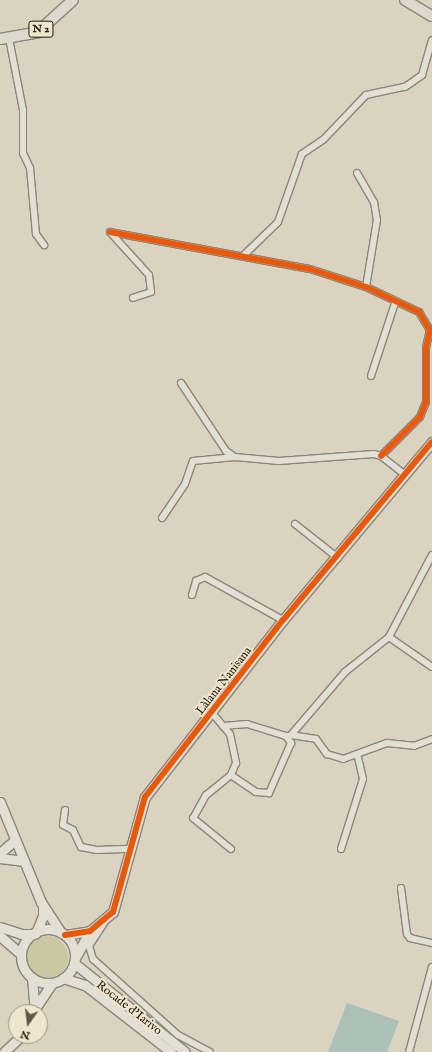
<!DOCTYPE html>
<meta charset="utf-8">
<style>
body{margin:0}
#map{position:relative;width:432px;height:1052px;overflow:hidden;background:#dad3bf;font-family:"IM FELL English",serif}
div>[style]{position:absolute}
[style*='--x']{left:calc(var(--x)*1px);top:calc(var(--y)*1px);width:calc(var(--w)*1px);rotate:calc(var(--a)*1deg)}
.green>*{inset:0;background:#cac6a1}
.round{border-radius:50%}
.water>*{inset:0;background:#acc0b8}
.roads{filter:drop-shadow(1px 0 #8b8579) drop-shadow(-1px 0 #8b8579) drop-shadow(0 1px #8b8579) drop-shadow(0 -1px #8b8579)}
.street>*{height:6px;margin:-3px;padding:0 3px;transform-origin:3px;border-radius:3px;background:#e2dfd5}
.secondary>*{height:9px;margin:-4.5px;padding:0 4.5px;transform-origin:4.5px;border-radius:4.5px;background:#e2dfd5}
.secondary>.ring{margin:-4.5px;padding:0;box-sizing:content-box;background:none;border:9px solid #e2dfd5;border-radius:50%}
.primary>*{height:10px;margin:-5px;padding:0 5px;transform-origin:5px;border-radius:5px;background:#ddd9cd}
.cycleway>*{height:6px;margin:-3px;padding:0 3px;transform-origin:3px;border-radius:3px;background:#e8590c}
span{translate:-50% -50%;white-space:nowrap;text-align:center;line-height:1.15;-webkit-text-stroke:4px #efe6ce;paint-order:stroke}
.shield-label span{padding:1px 3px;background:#efe6ce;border:1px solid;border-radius:3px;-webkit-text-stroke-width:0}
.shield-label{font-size:11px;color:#22160c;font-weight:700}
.street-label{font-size:12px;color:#22160c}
.north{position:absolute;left:8px;top:1004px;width:40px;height:40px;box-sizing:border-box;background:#efe6ce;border:1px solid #9d9380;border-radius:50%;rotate:194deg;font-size:11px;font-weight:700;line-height:16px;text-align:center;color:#22160c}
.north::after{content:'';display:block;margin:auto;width:14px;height:18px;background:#62584b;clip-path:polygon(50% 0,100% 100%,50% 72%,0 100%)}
</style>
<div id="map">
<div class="green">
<div class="round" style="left:26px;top:936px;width:42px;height:42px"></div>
</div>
<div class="water">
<div style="clip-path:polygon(347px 1003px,399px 1021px,387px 1052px,328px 1052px)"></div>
</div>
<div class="roads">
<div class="street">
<div style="--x:9;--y:38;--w:73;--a:79"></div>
<div style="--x:23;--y:110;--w:43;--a:90"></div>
<div style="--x:23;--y:153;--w:17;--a:65"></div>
<div style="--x:30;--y:168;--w:66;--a:84.8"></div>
<div style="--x:36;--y:234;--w:14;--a:54"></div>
<div style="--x:357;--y:173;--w:34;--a:60"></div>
<div style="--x:374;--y:202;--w:18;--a:81"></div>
<div style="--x:377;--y:220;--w:68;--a:99.3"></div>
<div style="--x:110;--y:232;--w:203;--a:10.5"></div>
<div style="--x:310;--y:269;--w:59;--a:17.8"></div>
<div style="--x:366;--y:287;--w:59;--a:25.3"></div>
<div style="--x:419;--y:312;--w:21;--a:59"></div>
<div style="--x:430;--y:330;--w:17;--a:103"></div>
<div style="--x:426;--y:347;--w:55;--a:90"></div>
<div style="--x:426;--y:402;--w:16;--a:112"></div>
<div style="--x:420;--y:417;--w:55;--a:135"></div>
<div style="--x:110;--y:232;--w:58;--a:47.8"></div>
<div style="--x:149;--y:275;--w:17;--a:83"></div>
<div style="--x:151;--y:292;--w:19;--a:162"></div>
<div style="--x:244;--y:255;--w:47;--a:-44.1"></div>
<div style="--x:278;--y:222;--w:72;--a:-70.6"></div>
<div style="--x:302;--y:154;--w:25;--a:-34"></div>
<div style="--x:323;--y:140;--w:62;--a:-46.3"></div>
<div style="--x:366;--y:95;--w:40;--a:-12"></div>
<div style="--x:405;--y:87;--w:21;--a:-35"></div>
<div style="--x:422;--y:75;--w:36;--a:-74"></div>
<div style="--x:371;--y:376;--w:77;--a:-71.8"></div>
<div style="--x:181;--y:383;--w:82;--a:56.5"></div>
<div style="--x:226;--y:451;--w:11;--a:34"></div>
<div style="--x:235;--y:457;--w:44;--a:5.2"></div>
<div style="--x:279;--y:461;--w:95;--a:-4.2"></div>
<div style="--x:374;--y:454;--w:7;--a:16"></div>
<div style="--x:381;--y:456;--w:31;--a:38"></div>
<div style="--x:162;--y:518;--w:41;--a:-55.9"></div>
<div style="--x:185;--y:484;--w:24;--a:-71"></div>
<div style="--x:193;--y:461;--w:42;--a:-5.4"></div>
<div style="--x:295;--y:524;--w:55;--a:38.3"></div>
<div style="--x:432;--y:555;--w:93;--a:117.7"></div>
<div style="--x:389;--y:637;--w:56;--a:141.5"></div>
<div style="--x:345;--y:672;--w:83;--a:130.6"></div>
<div style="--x:291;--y:735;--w:25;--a:9"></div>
<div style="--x:316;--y:739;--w:19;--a:54"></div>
<div style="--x:327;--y:754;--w:17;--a:17"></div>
<div style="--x:343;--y:759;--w:47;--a:-20"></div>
<div style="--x:387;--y:743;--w:27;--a:6"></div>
<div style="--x:414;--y:746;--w:19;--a:-21"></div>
<div style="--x:192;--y:595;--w:15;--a:-74"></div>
<div style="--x:196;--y:581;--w:10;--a:-24"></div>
<div style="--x:205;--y:577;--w:89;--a:28.9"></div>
<div style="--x:389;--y:637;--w:52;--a:34.9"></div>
<div style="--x:213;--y:714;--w:26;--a:50"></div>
<div style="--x:230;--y:734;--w:30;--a:78"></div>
<div style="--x:236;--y:763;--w:13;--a:113"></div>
<div style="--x:231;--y:775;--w:32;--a:141"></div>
<div style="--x:206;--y:795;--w:26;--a:119"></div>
<div style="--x:193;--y:818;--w:49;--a:39.2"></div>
<div style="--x:223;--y:726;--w:24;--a:-5"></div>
<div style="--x:247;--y:724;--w:41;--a:17.1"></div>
<div style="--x:286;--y:736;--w:9;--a:54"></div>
<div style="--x:291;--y:743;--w:55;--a:113.7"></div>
<div style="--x:269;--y:793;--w:13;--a:-176"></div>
<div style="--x:256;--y:792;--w:30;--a:-146"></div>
<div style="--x:65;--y:810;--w:15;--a:98"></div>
<div style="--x:63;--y:825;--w:11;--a:27"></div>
<div style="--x:73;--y:830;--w:19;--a:65"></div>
<div style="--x:81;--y:847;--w:16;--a:11"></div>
<div style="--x:97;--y:850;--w:34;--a:-2"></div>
<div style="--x:341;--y:849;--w:73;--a:-72.6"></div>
<div style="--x:363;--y:779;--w:23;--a:-103"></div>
<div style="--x:401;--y:888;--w:46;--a:82.6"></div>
<div style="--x:407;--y:934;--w:5;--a:53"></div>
<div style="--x:410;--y:938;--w:23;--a:13"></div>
<div style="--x:104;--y:923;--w:27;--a:123"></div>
<div style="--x:89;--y:946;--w:14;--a:73"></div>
<div style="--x:93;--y:959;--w:114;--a:41.8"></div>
<div style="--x:178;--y:1035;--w:36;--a:28"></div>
<div style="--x:409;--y:1052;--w:88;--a:-74.9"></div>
</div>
<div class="secondary">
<div style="--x:0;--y:802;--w:108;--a:67.7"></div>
<div style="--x:41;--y:902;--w:37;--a:57"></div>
<div style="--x:0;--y:853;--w:20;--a:-41"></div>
<div style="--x:0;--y:858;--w:24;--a:7"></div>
<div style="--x:0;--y:927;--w:22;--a:18"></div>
<div style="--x:21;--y:934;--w:13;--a:0"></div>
<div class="ring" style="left:21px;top:929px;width:45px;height:45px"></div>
<div style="--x:36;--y:933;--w:18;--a:-68"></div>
<div style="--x:43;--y:916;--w:10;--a:-90"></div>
<div style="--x:65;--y:935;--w:25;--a:-9"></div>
<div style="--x:90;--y:931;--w:30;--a:-40"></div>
<div style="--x:113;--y:912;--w:119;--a:-74.5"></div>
<div style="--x:145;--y:797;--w:224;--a:-52.1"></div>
<div style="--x:283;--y:620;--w:232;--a:-50.1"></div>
<div style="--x:0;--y:936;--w:28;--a:41"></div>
<div style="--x:75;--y:958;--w:31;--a:-61"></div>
<div style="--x:74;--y:963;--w:142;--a:38.7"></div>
<div style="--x:32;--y:978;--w:34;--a:85"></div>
<div style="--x:63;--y:978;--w:23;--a:18"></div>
<div style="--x:85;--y:985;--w:109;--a:37.9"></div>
<div style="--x:36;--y:1007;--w:29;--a:-56"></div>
<div style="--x:4;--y:1052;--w:23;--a:-43"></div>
</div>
<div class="primary">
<div style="--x:405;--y:0;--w:31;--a:31"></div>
<div style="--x:0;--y:39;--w:39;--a:-10"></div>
<div style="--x:38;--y:32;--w:47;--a:-42.4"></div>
</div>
</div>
<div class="cycleway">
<div style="--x:110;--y:232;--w:203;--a:10.5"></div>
<div style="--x:310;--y:269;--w:59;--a:17.8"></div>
<div style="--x:366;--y:287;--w:59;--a:25.3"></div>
<div style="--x:419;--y:312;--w:21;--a:59"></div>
<div style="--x:430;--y:330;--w:17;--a:103"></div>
<div style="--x:426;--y:347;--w:55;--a:90"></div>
<div style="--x:426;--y:402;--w:16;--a:112"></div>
<div style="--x:420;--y:417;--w:55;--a:135"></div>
<div style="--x:65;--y:935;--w:25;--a:-9"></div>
<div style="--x:90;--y:931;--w:30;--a:-40"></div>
<div style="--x:113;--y:912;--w:119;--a:-74.5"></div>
<div style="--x:145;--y:797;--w:224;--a:-52.1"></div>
<div style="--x:283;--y:620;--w:232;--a:-50.1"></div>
</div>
<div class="shield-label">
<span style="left:41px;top:29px">N 2</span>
</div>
<div class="street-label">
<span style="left:224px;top:681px;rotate:-52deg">Làlana Nanisana</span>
<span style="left:129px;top:1008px;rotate:38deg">Rocade d'Iarivo</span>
</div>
<div class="north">N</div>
</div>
